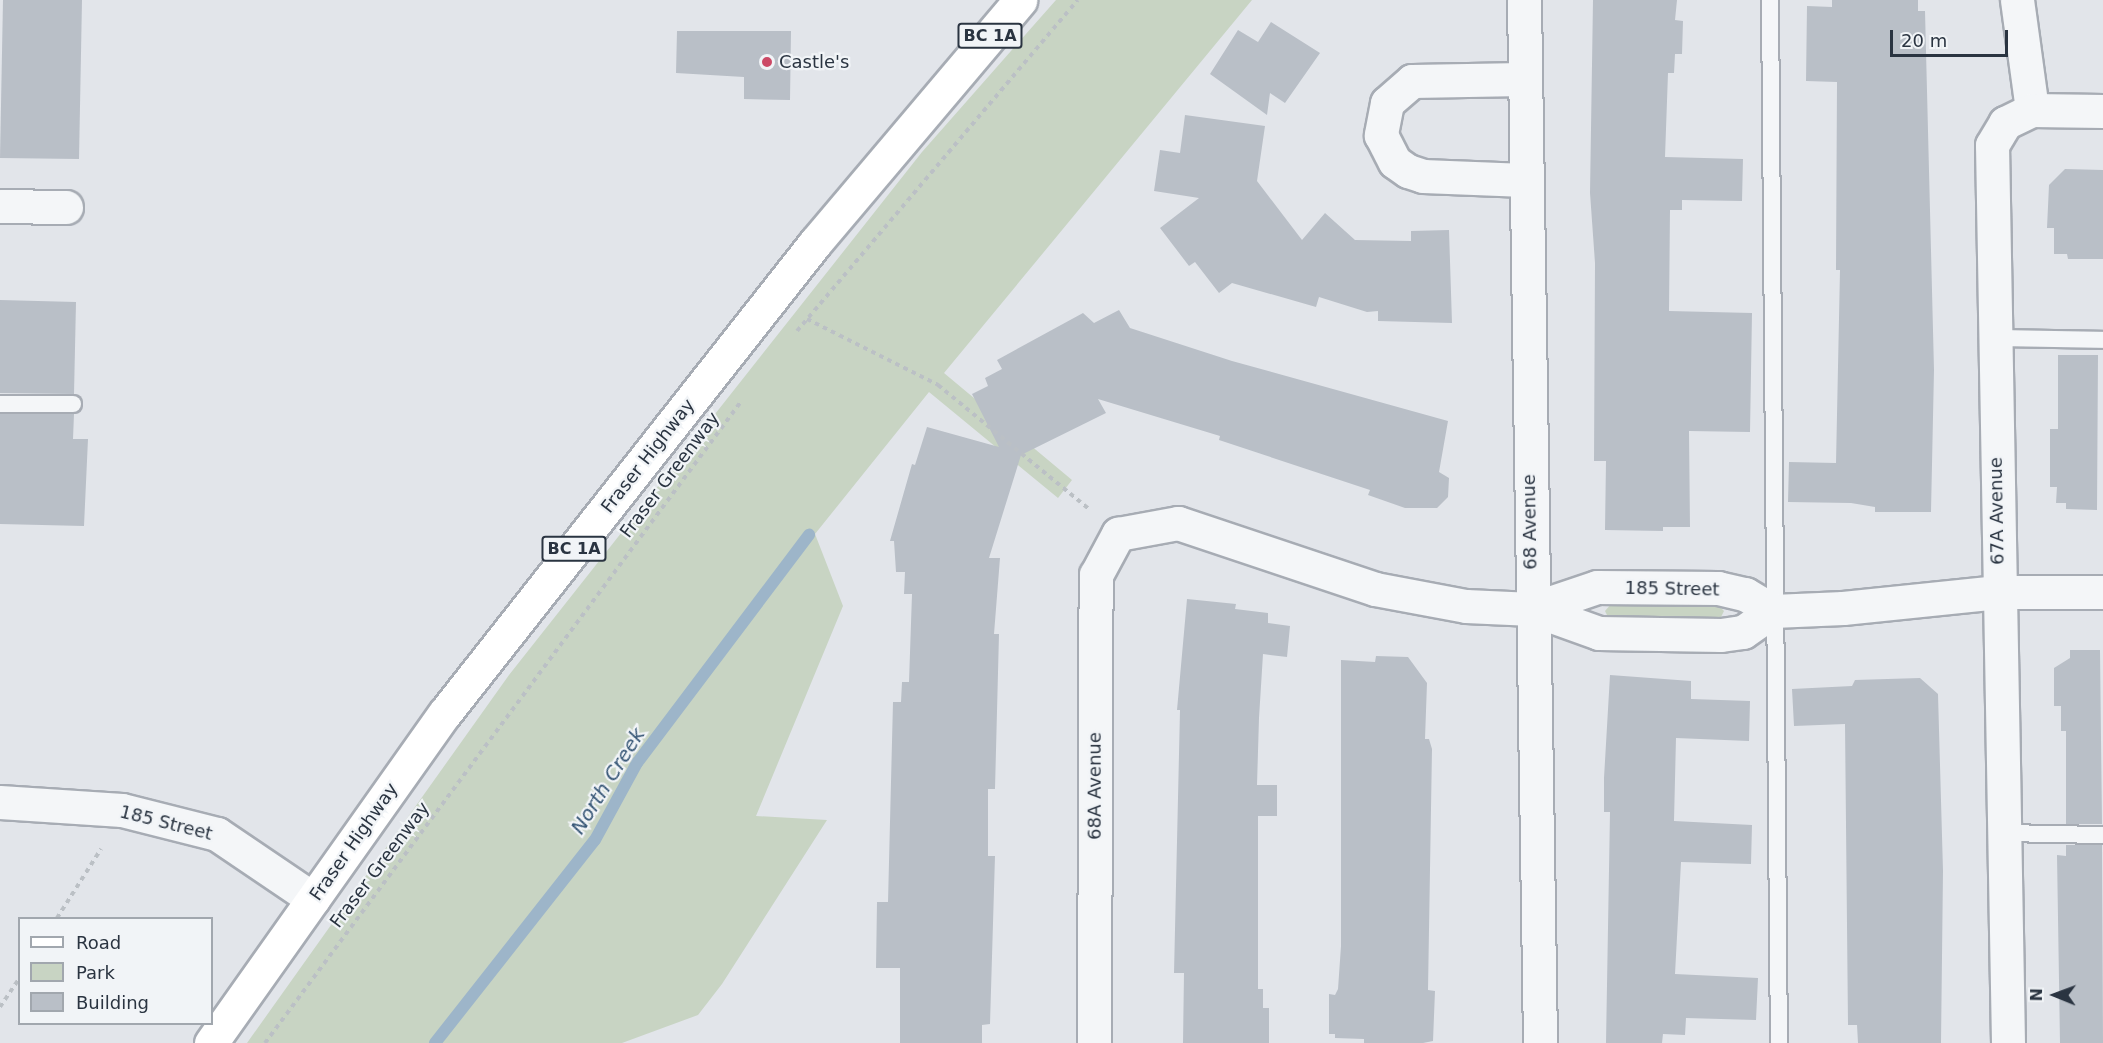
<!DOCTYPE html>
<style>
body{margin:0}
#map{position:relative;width:2103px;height:1043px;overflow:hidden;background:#e2e5ea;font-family:"DejaVu Sans",sans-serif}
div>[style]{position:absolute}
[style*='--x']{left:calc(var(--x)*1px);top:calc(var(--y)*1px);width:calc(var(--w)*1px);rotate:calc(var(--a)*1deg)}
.green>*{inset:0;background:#c8d4c3}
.stream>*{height:12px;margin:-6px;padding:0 6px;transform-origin:6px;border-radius:6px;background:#9db5c9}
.building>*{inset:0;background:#b9bfc7}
.path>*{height:4px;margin-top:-2px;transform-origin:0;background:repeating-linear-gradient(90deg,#bbc0c5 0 4.5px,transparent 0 9px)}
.roads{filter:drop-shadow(2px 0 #a7acb4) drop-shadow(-2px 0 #a7acb4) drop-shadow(0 2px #a7acb4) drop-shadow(0 -2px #a7acb4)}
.service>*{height:16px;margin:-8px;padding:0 8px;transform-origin:8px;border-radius:8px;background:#f4f6f8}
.minor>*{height:33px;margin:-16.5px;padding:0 16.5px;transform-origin:16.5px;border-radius:16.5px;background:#f4f6f8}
.tertiary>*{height:33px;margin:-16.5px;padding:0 16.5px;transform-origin:16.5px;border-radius:16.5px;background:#f4f6f8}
.primary>*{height:33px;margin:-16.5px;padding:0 16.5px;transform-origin:16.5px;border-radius:16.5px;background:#fff}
.dots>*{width:16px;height:16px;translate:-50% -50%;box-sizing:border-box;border:3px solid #f1f4f7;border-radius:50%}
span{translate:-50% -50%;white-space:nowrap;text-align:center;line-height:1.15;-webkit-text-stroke:4.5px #f1f4f7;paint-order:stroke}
.shield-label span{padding:2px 4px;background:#f1f4f7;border:2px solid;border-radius:4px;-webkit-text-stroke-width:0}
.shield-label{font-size:16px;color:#2a3441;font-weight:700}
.poi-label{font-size:18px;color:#2a3441}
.left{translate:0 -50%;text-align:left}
.street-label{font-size:18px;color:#2a3441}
.water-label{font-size:20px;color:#355575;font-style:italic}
.legend{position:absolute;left:18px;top:917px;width:195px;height:108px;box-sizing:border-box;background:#f1f4f7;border:2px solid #a1a7ae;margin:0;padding:8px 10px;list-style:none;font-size:18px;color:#2a3441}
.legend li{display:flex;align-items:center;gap:12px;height:30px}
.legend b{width:30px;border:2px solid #a1a7ae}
.north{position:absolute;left:2025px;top:965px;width:60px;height:60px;-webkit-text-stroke:4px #f1f4f7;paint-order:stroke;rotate:271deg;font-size:16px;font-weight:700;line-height:24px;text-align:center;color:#2a3441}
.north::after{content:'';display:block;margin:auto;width:21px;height:27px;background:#2a3441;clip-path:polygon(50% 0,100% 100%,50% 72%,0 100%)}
.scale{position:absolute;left:1890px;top:30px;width:118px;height:27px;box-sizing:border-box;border:3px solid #2a3441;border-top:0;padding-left:8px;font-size:18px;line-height:21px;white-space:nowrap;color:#2a3441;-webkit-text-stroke:4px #f1f4f7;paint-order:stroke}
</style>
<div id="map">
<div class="green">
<div style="clip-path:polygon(1056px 0,1252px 0,944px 373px,1072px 480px,1058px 498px,929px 392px,815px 534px,843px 606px,756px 816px,827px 820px,722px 984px,698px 1015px,622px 1043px,247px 1043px,509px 675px,922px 152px)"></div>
<div style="clip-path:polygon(1612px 603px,1716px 603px,1724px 611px,1719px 621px,1608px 617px,1605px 611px)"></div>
</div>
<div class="stream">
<div style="--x:435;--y:1043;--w:258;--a:-51.8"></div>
<div style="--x:595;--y:840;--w:88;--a:-61.4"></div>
<div style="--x:637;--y:763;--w:286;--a:-53"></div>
</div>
<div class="building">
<div style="clip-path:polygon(3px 0,82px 0,79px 159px,0 158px)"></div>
<div style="clip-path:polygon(1593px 0,1677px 0,1675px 20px,1683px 21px,1682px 54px,1675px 54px,1674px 73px,1668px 73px,1665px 157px,1743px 159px,1742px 201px,1682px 200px,1682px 210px,1670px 210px,1669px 311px,1752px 313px,1750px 432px,1689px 431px,1690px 527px,1663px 527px,1663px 531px,1605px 530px,1606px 461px,1594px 461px,1595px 263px,1590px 193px)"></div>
<div style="clip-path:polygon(1832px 0,1918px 0,1918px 11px,1925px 11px,1934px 370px,1931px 512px,1875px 512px,1875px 507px,1851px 503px,1788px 502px,1789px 462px,1836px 463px,1840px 270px,1836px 270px,1837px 82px,1806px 81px,1807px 6px,1832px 7px)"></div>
<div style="clip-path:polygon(1271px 22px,1320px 53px,1285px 103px,1270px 93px,1267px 115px,1210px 74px,1238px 30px,1258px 42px)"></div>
<div style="clip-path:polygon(677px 31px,791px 31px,790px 100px,744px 99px,744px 77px,676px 73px)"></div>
<div style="clip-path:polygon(1185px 115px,1265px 126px,1257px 181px,1302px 240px,1325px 213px,1355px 240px,1411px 241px,1411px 231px,1449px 230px,1452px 323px,1378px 321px,1378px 311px,1367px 312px,1319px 297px,1316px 307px,1232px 283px,1219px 293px,1195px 262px,1189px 266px,1160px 228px,1199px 198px,1154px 191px,1160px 150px,1180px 153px)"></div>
<div style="clip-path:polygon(2065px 169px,2103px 170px,2103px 259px,2068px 259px,2067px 254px,2054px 254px,2054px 228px,2047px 228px,2049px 185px)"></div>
<div style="clip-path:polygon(0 300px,76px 302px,74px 394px,0 393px)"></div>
<div style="clip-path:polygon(1119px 310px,1130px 328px,1232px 361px,1448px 421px,1439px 472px,1449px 478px,1448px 497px,1437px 508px,1405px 508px,1368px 495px,1370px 490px,1219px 440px,1220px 436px,1098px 399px,1106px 413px,1021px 455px,989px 558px,1000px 558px,994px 634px,999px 634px,995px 789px,988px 789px,988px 856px,995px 856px,990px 1024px,982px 1025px,982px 1043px,900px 1043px,900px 968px,876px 968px,877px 902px,888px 902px,893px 702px,901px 702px,902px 682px,909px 682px,912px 594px,904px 594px,905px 572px,896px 572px,894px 541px,890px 541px,912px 464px,915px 465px,927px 427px,999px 447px,972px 394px,988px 386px,985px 378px,1002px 369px,997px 360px,1083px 313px,1094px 323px)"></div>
<div style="clip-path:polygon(2058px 355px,2098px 355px,2097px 510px,2066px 509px,2066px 503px,2056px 503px,2057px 487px,2050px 487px,2050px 429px,2058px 429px)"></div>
<div style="clip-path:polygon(0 414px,74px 414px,73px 439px,88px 439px,84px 526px,0 524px)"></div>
<div style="clip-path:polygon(1187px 599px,1236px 604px,1235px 609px,1268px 613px,1268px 623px,1290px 626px,1287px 657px,1263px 654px,1259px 718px,1257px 785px,1277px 785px,1277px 816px,1258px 816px,1258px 989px,1263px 989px,1263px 1008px,1269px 1008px,1269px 1043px,1183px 1043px,1184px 973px,1174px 973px,1180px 710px,1177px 710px)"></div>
<div style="clip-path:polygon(2070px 650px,2100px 650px,2102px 824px,2066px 824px,2066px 731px,2061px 731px,2061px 706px,2054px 706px,2054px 668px,2070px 658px)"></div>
<div style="clip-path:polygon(1376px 656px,1408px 657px,1427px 683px,1425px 739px,1429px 739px,1432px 749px,1428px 990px,1435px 991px,1433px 1041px,1423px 1043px,1364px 1043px,1364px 1039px,1335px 1038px,1335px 1034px,1329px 1034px,1329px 994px,1335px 995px,1338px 989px,1341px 946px,1341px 660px,1375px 662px)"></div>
<div style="clip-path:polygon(1610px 675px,1691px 681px,1691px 699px,1750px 701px,1749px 741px,1676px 738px,1674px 821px,1752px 825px,1751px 864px,1681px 862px,1675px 974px,1758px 978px,1756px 1020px,1686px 1018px,1685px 1035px,1663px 1034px,1662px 1043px,1606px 1043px,1610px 812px,1604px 812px,1604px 778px)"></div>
<div style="clip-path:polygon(1920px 678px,1938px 694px,1943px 871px,1941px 1043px,1858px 1043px,1857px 1025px,1848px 1025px,1845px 724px,1794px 726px,1792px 689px,1852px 686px,1855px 680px)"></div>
<div style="clip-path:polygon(2066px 845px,2102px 845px,2103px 1043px,2060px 1043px,2057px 855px,2066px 856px)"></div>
</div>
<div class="path">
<div style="--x:807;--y:319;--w:147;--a:26.7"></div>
<div style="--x:938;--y:385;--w:197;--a:39.4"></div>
<div style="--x:797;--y:331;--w:434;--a:-49.7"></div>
<div style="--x:57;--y:918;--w:82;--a:-57.5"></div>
<div style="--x:0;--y:1007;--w:36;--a:-56"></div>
<div style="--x:265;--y:1043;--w:797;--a:-53.42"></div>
</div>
<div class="roads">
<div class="service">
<div style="--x:1770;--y:0;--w:1043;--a:89.51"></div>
<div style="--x:1993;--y:338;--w:110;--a:1"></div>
<div style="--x:0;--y:404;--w:73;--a:0"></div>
<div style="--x:2005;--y:833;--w:98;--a:1.2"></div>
</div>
<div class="minor">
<div style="--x:2017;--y:0;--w:111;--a:82.2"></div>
<div style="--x:1523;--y:79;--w:111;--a:179"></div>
<div style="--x:1412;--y:81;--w:33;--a:139"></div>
<div style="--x:1387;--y:103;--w:33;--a:101"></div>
<div style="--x:1381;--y:135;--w:30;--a:63"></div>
<div style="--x:1395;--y:162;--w:16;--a:35"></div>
<div style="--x:1408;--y:171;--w:16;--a:18"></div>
<div style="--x:1423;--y:176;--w:102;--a:2.2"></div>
<div style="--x:0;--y:206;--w:66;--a:0.9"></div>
<div style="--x:1532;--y:609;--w:69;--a:-18.7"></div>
<div style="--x:1597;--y:587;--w:121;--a:0.5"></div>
<div style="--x:1718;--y:588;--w:28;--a:13"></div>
<div style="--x:1745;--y:594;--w:33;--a:31"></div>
<div style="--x:1773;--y:611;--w:70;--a:-2.5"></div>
<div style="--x:1843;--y:608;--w:156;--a:-5.9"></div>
<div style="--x:1998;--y:592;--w:105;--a:0"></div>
<div style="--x:0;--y:802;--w:122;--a:3.8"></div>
<div style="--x:122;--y:810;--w:98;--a:14.2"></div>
<div style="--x:217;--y:834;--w:116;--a:34.1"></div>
<div style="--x:1094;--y:1043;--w:468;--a:-89.8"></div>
<div style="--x:1096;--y:575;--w:47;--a:-61.8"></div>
<div style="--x:1118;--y:534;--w:61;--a:-10.4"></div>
<div style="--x:1178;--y:523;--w:208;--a:18.5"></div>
<div style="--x:1375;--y:589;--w:93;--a:10.6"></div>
<div style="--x:1466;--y:606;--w:66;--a:2.6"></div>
<div style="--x:1532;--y:609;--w:71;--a:19.7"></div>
<div style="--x:1599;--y:633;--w:122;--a:0.9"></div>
<div style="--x:1721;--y:635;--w:22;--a:-8"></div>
<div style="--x:1743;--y:632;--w:37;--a:-35"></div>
<div style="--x:2008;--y:1043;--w:898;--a:-91.02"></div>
<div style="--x:1992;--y:145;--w:26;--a:-59"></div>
<div style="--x:2005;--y:123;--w:30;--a:-26"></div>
<div style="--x:2032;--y:110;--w:71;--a:0.8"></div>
</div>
<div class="tertiary">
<div style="--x:1524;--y:0;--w:1043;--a:89.12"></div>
</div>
<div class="primary">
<div style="--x:211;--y:1043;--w:405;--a:-54.7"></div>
<div style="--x:445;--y:713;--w:598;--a:-51.79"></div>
<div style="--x:815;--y:243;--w:318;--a:-49.8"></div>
</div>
</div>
<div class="dots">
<div style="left:767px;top:62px;background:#cc4966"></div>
</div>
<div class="shield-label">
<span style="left:990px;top:36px">BC 1A</span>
<span style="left:574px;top:549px">BC 1A</span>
</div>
<div class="poi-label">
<span class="left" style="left:779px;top:62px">Castle's</span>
</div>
<div class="street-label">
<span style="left:648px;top:456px;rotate:-52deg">Fraser Highway</span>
<span style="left:670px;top:475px;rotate:-53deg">Fraser Greenway</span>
<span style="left:1997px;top:511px;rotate:-91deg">67A Avenue</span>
<span style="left:1530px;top:522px;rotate:-91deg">68 Avenue</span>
<span style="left:1672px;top:589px;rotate:1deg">185 Street</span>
<span style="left:1095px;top:786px;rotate:-90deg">68A Avenue</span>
<span style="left:166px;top:823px;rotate:14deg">185 Street</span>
<span style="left:354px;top:842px;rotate:-55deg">Fraser Highway</span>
<span style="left:380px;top:865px;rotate:-53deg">Fraser Greenway</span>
</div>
<div class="water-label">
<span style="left:608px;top:781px;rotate:-58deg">North Creek</span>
</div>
<ul class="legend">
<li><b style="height:8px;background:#fff"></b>Road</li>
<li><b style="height:16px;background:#c8d4c3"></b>Park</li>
<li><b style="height:16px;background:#b9bfc7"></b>Building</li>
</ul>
<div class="north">N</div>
<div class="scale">20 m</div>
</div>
